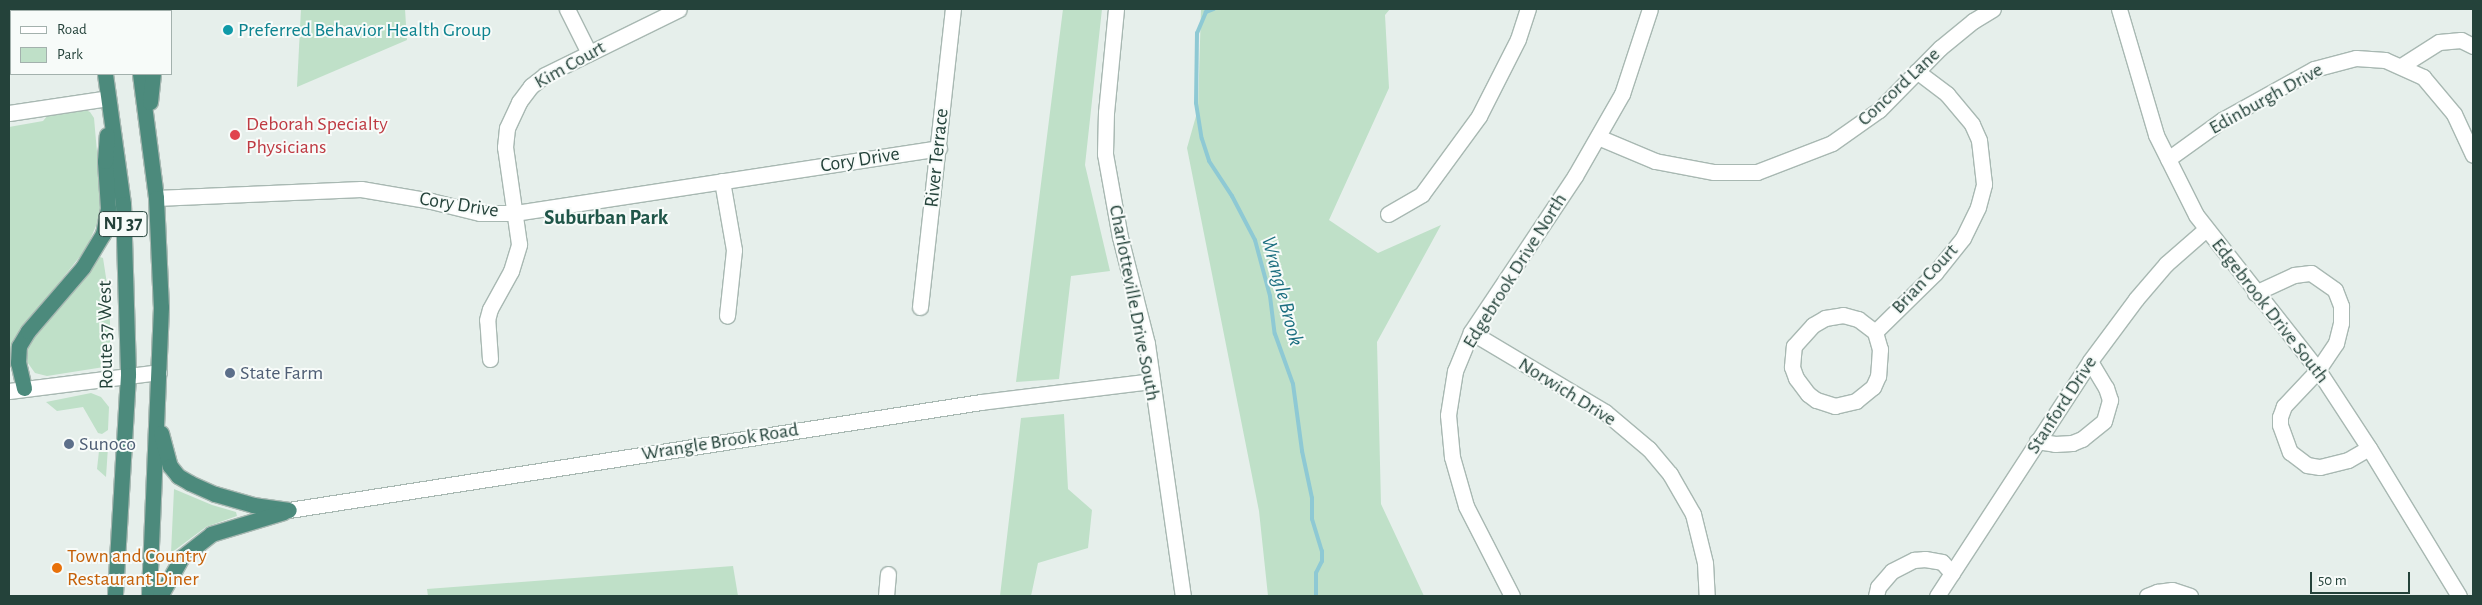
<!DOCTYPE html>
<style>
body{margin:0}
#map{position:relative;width:2482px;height:605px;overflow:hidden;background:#e6efeb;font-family:"Alegreya Sans",sans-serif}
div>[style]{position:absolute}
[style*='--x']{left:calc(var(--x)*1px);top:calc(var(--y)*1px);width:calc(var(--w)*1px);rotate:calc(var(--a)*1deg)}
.green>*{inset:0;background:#bfe0c8}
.stream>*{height:4px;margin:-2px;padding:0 2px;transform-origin:2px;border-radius:2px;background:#8ec9d4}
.roads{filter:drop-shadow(1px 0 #a8b8b2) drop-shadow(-1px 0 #a8b8b2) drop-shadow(0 1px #a8b8b2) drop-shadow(0 -1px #a8b8b2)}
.minor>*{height:15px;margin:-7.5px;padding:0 7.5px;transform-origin:7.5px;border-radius:7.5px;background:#fff}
.tertiary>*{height:15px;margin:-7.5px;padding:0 7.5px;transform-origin:7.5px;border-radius:7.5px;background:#fff}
.trunk>*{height:15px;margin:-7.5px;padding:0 7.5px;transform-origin:7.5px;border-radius:7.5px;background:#4c8a7c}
.dots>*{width:14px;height:14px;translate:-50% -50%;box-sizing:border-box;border:2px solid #f7fbf9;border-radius:50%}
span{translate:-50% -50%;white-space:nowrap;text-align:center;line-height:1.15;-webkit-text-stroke:4px #f7fbf9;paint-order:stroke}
.shield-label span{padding:1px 4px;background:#f7fbf9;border:1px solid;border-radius:4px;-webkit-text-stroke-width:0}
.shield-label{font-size:19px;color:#24423a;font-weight:700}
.culture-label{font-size:20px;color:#0d838f}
.left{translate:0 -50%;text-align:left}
.street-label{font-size:20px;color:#24423a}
.health-label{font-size:20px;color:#be3a42}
.service-label{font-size:20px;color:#4e5e75}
.food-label{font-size:20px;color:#c56008}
.neighbourhood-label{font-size:21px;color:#1f5548;font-weight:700}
.water-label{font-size:21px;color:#1c6f80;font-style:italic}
.frame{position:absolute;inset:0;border:10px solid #24423a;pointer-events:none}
.legend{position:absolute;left:10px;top:10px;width:162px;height:65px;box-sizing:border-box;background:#f7fbf9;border:1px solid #a3b1ad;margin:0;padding:6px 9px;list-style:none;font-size:15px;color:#24423a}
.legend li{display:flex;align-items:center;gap:10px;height:25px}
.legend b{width:25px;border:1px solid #a3b1ad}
.scale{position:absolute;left:2310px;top:572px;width:100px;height:22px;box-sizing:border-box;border:2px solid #24423a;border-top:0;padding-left:6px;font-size:15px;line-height:18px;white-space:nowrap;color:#24423a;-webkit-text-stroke:4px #f7fbf9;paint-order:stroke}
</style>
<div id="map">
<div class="green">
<div style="clip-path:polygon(301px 9px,405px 9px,407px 40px,297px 87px)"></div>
<div style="clip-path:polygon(1063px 9px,1102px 9px,1085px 165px,1110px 271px,1071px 276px,1059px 379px,1016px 382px)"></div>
<div style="clip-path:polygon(1201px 9px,1390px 9px,1385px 15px,1389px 88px,1329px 220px,1378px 253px,1441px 225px,1377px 342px,1381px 504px,1424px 596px,1268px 596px,1259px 511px,1187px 148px,1198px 109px)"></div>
<div style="clip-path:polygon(84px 109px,90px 112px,94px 118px,101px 197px,99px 219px,86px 249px,13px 340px,9px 374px,9px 127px,43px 121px,48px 115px)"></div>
<div style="clip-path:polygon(100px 257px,103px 258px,107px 284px,110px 322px,110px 364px,104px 367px,47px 376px,35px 373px,25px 359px,27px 346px)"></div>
<div style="clip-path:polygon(91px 393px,101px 397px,109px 407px,108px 430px,102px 434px,98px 433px,83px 407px,57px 411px,46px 402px)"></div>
<div style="clip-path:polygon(1064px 414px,1068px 489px,1092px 510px,1088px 548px,1038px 563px,1031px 596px,1000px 596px,1021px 418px)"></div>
<div style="clip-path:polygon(107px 446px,108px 447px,106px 477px,97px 469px,99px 451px)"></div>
<div style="clip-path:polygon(174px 489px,212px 505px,236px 512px,237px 516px,206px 527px,171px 553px)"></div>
<div style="clip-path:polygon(733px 566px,738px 596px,428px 596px,427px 589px)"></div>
</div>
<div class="stream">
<div style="--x:1214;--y:9;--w:9;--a:159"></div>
<div style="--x:1206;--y:12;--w:23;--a:113"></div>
<div style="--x:1197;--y:33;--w:70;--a:90.8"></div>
<div style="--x:1196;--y:103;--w:36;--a:81"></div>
<div style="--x:1202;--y:139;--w:23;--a:72"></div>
<div style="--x:1209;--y:161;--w:42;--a:56.7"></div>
<div style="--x:1232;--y:196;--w:50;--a:62.4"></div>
<div style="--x:1255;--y:240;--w:58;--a:75"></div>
<div style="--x:1270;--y:296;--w:38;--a:83"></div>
<div style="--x:1275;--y:334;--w:53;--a:70.2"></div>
<div style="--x:1293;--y:384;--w:68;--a:82.3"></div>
<div style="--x:1302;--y:451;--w:48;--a:78"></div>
<div style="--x:1312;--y:498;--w:21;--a:90"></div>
<div style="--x:1312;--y:519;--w:34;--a:73"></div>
<div style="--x:1322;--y:551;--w:10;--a:90"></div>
<div style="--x:1322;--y:561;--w:13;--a:117"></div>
<div style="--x:1316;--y:573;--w:23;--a:90"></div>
</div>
<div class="roads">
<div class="minor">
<div style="--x:567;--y:9;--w:49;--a:63.4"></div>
<div style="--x:1116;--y:9;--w:103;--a:95.5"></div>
<div style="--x:1106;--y:112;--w:42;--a:91.4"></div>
<div style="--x:1105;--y:154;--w:84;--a:79.8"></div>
<div style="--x:1120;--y:237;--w:110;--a:75.8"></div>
<div style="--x:1147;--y:344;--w:255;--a:81.9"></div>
<div style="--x:2119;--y:9;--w:131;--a:73.6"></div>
<div style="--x:2156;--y:135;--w:89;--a:63.4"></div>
<div style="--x:2196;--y:215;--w:197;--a:51.8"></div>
<div style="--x:2318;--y:370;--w:93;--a:56.8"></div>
<div style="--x:2369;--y:448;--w:173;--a:58.7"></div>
<div style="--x:2401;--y:66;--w:45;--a:-32.3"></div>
<div style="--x:2439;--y:42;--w:22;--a:-5"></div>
<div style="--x:2461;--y:40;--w:13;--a:27"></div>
<div style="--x:9;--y:113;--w:100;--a:-8.6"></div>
<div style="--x:1598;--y:137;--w:62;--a:22.8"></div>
<div style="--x:1655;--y:161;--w:60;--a:10.6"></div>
<div style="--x:1714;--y:172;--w:43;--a:0"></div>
<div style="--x:1757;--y:172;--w:80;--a:-21.1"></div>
<div style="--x:1832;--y:143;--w:57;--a:-35.1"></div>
<div style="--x:1879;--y:110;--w:87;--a:-45.5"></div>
<div style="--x:1940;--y:48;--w:43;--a:-39.3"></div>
<div style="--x:1973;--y:21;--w:23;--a:-31"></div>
<div style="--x:2168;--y:159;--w:67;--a:-35.8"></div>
<div style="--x:2222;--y:120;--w:105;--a:-29"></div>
<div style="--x:2314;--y:69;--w:43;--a:-14.7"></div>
<div style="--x:2356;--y:58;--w:29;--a:4"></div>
<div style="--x:2385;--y:60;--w:42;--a:24.1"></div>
<div style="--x:2423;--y:77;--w:48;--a:50"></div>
<div style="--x:2454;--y:114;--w:45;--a:65.1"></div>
<div style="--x:722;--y:181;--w:70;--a:80.1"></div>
<div style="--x:734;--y:250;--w:66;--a:96.1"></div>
<div style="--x:156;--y:198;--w:205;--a:-2.5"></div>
<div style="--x:361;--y:189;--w:71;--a:9.7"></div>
<div style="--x:431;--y:201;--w:50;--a:13.8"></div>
<div style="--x:480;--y:213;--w:35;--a:0"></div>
<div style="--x:515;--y:213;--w:429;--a:-8.7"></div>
<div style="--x:1388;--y:214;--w:39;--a:-30"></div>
<div style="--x:1422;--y:194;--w:97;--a:-53.8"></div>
<div style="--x:1479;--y:116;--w:86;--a:-63.1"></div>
<div style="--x:1518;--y:39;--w:32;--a:-72"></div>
<div style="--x:2255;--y:293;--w:43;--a:-24.8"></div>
<div style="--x:2294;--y:275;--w:17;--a:-7"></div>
<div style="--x:2311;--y:273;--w:29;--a:35"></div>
<div style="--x:2335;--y:290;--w:17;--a:69"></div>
<div style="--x:2341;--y:306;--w:17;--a:90"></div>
<div style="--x:2341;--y:323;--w:21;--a:104"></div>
<div style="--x:2336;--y:343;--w:32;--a:124"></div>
<div style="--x:2318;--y:370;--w:50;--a:133.4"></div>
<div style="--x:2284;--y:406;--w:12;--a:110"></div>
<div style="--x:2280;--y:417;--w:8;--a:90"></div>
<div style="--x:2280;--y:425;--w:29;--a:70"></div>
<div style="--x:2290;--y:452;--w:21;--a:37"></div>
<div style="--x:2307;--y:465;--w:13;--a:9"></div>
<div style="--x:2320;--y:467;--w:29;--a:-14"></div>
<div style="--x:2348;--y:460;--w:24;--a:-30"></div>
<div style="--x:920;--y:307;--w:300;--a:-83.7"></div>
<div style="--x:1843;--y:315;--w:16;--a:15"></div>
<div style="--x:1858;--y:319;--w:21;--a:37"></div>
<div style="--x:1875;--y:332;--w:18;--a:74"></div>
<div style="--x:1880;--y:349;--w:27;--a:94"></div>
<div style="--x:1878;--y:376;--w:12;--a:114"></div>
<div style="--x:1873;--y:387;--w:22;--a:141"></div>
<div style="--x:1856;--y:401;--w:22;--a:167"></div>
<div style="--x:1835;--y:406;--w:20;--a:-162"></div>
<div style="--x:1816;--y:400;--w:10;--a:-143"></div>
<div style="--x:1808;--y:394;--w:20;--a:-127"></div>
<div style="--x:1796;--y:378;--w:12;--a:-110"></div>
<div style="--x:1792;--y:367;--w:21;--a:-85"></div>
<div style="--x:1794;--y:346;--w:28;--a:-48"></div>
<div style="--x:1813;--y:325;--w:14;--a:-30"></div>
<div style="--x:1825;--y:318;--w:18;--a:-9"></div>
<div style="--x:1471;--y:332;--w:156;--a:30.8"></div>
<div style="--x:1605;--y:412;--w:57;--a:40.1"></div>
<div style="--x:1649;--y:449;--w:33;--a:50"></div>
<div style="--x:1670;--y:474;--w:46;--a:60.1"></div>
<div style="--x:1693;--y:514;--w:50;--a:76.2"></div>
<div style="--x:1705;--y:563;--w:33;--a:87"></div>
<div style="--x:1875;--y:332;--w:84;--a:-44.5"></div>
<div style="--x:1935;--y:273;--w:45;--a:-51.3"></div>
<div style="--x:1963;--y:238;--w:34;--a:-64"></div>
<div style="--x:1978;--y:207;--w:24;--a:-75"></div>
<div style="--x:1984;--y:184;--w:44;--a:-96.5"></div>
<div style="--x:1979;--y:140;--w:17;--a:-114"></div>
<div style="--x:1972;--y:124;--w:39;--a:-130"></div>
<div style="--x:1947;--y:94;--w:38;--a:-143"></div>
<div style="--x:490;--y:359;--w:39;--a:-94"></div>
<div style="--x:487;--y:320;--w:11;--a:-75"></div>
<div style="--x:490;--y:309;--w:43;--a:-61.1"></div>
<div style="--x:511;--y:271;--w:28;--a:-73"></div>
<div style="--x:519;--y:244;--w:98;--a:-98.2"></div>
<div style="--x:505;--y:147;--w:19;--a:-84"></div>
<div style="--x:507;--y:128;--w:29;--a:-65"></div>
<div style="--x:519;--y:102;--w:20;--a:-53"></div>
<div style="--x:531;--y:86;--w:18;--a:-38"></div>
<div style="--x:545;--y:75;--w:149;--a:-26.2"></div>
<div style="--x:2037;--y:441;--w:18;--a:9"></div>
<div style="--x:2055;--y:444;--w:17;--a:-3"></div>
<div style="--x:2072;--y:443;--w:11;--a:-22"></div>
<div style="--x:2082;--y:439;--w:28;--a:-39"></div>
<div style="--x:2104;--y:421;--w:22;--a:-74"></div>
<div style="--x:2110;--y:400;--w:13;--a:-108"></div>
<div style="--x:2106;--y:388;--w:31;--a:-121"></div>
<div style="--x:289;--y:510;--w:700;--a:-8.87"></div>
<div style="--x:981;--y:402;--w:172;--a:-7"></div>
<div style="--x:886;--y:596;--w:22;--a:-85"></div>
<div style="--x:1512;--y:596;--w:101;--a:-117.1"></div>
<div style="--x:1466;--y:506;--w:51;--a:-105.9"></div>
<div style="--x:1452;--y:457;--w:42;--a:-95.4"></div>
<div style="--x:1448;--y:415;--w:45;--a:-81"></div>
<div style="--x:1455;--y:371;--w:42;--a:-67.7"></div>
<div style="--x:1471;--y:332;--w:187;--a:-56.3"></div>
<div style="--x:1575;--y:176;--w:95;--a:-60.2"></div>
<div style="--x:1622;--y:94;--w:89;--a:-71.8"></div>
<div style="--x:1876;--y:596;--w:9;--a:-77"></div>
<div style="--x:1878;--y:587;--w:21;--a:-49"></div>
<div style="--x:1892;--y:571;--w:25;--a:-27"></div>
<div style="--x:1914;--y:560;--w:11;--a:-5"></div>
<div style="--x:1925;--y:559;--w:17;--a:10"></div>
<div style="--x:1942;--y:562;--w:15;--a:48"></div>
<div style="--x:1937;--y:596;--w:280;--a:-56.9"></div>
<div style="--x:2090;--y:361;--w:77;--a:-53.4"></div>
<div style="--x:2136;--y:299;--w:46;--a:-49.4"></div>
<div style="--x:2166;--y:264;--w:53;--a:-41.2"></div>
<div style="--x:2147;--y:596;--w:11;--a:-22"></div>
<div style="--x:2157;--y:592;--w:15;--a:-8"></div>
<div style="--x:2172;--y:590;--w:19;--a:18"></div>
</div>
<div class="tertiary">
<div style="--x:9;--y:391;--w:151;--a:-7.2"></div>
</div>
<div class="trunk">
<div style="--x:94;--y:9;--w:2;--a:90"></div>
<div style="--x:128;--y:9;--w:2;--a:63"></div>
<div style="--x:158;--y:11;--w:2;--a:-90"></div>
<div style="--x:105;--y:74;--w:131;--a:82.1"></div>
<div style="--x:123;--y:204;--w:171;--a:88.3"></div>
<div style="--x:128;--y:375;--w:221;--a:93.4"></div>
<div style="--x:140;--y:74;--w:125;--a:82.6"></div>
<div style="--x:156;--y:198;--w:109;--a:87.4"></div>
<div style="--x:161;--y:307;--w:289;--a:92.4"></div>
<div style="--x:150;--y:102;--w:28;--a:-84"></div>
<div style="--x:24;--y:388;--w:26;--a:-103"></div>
<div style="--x:18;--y:363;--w:17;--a:-87"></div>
<div style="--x:19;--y:346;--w:17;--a:-59"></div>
<div style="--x:28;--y:331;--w:84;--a:-49.3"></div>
<div style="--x:83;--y:267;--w:39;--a:-59"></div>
<div style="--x:103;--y:234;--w:26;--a:-79"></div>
<div style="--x:108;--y:208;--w:47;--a:-93.7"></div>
<div style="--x:105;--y:161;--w:26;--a:-86"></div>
<div style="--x:161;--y:433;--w:34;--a:75"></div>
<div style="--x:170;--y:466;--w:13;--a:51"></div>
<div style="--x:178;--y:476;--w:14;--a:30"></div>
<div style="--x:190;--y:483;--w:27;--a:24"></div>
<div style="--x:215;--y:494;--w:40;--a:16"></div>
<div style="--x:253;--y:505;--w:36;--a:8"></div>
<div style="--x:160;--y:596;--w:45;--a:-60.6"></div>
<div style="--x:182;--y:557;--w:37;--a:-38"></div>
<div style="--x:211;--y:534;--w:76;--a:-16.8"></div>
</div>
</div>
<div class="dots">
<div style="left:228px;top:30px;background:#0f9aa8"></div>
<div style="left:235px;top:135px;background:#e0444e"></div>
<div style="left:230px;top:373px;background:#5c6f8a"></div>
<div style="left:69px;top:444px;background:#5c6f8a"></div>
<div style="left:57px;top:568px;background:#e8710a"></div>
</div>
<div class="shield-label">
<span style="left:123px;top:224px">NJ 37</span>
</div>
<div class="culture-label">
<span class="left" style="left:238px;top:30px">Preferred Behavior Health Group</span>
</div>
<div class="street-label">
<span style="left:570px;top:65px;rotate:-29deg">Kim Court</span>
<span style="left:1899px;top:87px;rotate:-43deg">Concord Lane</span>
<span style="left:2266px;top:99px;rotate:-29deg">Edinburgh Drive</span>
<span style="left:937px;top:158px;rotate:-84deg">River Terrace</span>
<span style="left:860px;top:160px;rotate:-9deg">Cory Drive</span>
<span style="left:459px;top:205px;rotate:9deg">Cory Drive</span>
<span style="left:1515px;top:271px;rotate:-58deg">Edgebrook Drive North</span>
<span style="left:1925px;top:279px;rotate:-47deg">Brian Court</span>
<span style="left:1134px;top:303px;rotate:79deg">Charlotteville Drive South</span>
<span style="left:2270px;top:311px;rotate:52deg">Edgebrook Drive South</span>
<span style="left:106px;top:335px;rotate:-91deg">Route 37 West</span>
<span style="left:1567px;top:392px;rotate:32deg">Norwich Drive</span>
<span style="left:2062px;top:405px;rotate:-57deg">Stanford Drive</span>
<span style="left:720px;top:442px;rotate:-9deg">Wrangle Brook Road</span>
</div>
<div class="health-label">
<span class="left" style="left:246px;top:136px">Deborah Specialty<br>Physicians</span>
</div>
<div class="service-label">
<span class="left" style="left:240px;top:373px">State Farm</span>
<span class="left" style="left:79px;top:444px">Sunoco</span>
</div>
<div class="food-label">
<span class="left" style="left:67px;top:568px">Town and Country<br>Restaurant Diner</span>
</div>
<div class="neighbourhood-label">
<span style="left:606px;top:218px">Suburban Park</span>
</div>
<div class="water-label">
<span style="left:1282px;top:291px;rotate:75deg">Wrangle Brook</span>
</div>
<div class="frame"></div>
<ul class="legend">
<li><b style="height:6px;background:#fff"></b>Road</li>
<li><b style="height:14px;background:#bfe0c8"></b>Park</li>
</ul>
<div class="scale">50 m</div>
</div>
